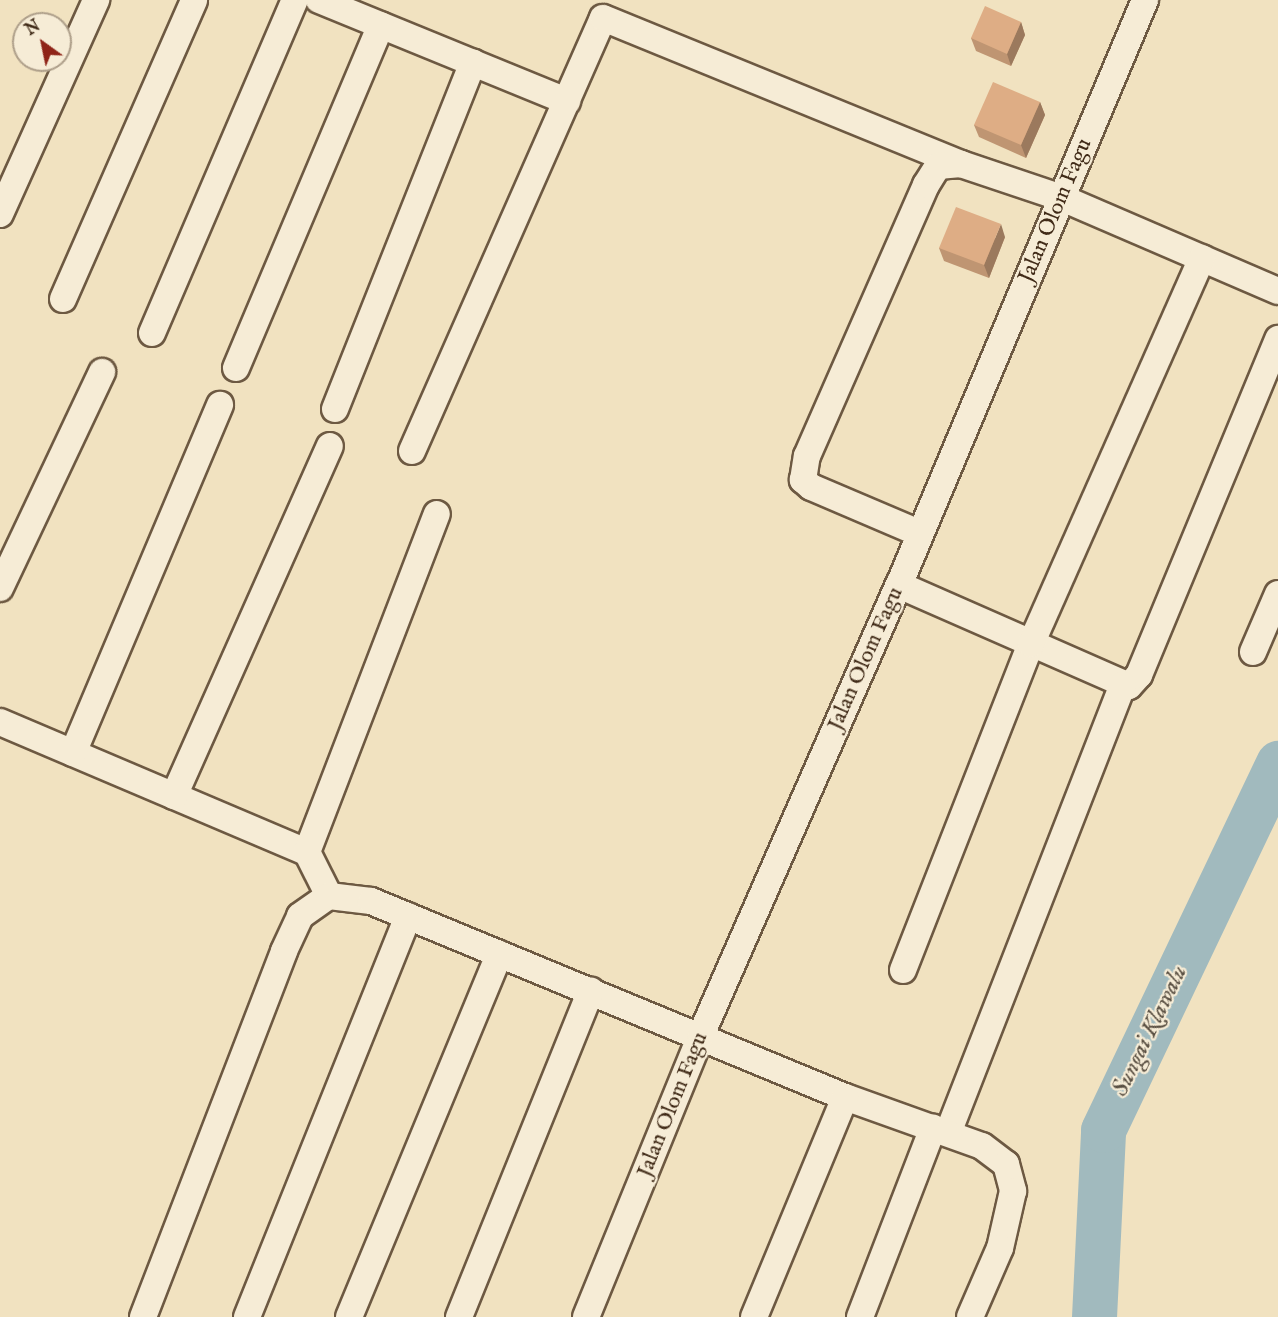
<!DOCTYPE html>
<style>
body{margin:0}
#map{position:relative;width:1278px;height:1317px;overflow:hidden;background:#f1e2c0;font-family:"IM FELL English",serif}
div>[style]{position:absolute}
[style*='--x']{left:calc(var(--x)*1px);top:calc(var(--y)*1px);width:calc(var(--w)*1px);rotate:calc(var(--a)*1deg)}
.river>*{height:45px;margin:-22.5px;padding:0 22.5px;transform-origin:22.5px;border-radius:22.5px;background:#a1babe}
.roads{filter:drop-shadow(2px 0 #6d5942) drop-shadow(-2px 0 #6d5942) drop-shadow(0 2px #6d5942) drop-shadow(0 -2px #6d5942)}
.minor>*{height:26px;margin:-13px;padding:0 13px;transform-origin:13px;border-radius:13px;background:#f6ecd6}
.wall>*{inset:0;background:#bf9572}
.shaded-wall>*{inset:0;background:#9b795d}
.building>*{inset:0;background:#dead85}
span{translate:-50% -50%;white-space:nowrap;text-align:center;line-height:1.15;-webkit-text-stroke:4.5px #f6ecd6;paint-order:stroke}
.street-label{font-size:22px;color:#412b18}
.water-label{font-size:24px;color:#594f42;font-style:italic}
.north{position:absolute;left:12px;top:12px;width:60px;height:60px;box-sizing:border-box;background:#f6ecd6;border:2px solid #ae9f8a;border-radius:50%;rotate:327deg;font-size:16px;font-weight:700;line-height:24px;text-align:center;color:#412b18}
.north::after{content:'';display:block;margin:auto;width:21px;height:27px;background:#8f2418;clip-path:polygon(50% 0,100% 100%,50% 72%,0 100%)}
</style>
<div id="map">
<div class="river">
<div style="--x:1094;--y:1317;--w:187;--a:-87.2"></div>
<div style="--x:1103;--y:1130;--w:407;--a:-64.5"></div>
</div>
<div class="roads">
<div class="minor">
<div style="--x:319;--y:0;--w:268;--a:22.2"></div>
<div style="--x:0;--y:214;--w:235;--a:-65.8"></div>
<div style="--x:63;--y:299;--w:326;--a:-66.3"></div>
<div style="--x:152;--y:333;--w:362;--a:-66.8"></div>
<div style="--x:236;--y:368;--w:372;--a:-67.1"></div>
<div style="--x:335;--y:409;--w:373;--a:-68.3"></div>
<div style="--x:412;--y:451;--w:473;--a:-66.2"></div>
<div style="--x:603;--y:18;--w:387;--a:22.2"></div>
<div style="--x:961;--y:164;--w:107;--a:18.6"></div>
<div style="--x:1062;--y:198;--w:235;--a:23.3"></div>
<div style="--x:919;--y:533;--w:117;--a:-156.9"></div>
<div style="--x:811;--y:487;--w:11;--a:-139"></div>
<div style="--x:803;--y:480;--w:24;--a:-81"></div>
<div style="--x:807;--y:456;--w:296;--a:-66.3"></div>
<div style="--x:926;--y:185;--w:22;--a:-58"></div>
<div style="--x:938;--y:166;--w:23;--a:-5"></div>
<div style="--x:899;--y:585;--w:251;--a:23.7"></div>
<div style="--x:1129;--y:686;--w:15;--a:-48"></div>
<div style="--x:1139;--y:675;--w:364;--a:-67.5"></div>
<div style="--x:0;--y:588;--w:239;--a:-64.7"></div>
<div style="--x:1253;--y:652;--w:63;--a:-66.7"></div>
<div style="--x:0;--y:722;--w:333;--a:23"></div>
<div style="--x:307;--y:852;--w:49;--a:63.4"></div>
<div style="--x:73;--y:753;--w:378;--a:-67.1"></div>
<div style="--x:174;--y:796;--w:383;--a:-66"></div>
<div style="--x:307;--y:852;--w:362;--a:-69"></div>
<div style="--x:903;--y:970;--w:350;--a:-68.6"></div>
<div style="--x:1031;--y:644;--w:422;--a:-66.1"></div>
<div style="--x:948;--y:1133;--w:481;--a:-68.7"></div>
<div style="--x:143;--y:1317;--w:392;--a:-68.9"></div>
<div style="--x:284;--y:951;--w:38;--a:-65"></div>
<div style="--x:300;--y:916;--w:35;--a:-35"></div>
<div style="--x:329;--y:896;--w:42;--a:6.8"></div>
<div style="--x:371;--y:901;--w:513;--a:22.47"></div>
<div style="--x:845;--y:1097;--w:145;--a:19.7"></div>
<div style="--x:982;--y:1146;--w:30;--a:37"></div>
<div style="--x:1006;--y:1164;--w:28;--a:75"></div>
<div style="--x:1013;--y:1191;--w:58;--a:102.8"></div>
<div style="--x:1000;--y:1248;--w:75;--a:113.5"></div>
<div style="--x:247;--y:1317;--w:432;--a:-68.1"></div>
<div style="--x:349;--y:1317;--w:393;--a:-67.5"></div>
<div style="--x:459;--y:1317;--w:352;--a:-68"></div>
<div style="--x:586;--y:1317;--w:305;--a:-67.8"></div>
<div style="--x:701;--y:1035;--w:492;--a:-66.3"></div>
<div style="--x:899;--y:585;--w:635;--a:-67.19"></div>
<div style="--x:754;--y:1317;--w:238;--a:-67.5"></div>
<div style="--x:860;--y:1317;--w:203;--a:-68.9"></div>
</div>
</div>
<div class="wall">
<div style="clip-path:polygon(1021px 22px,1025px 35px,1011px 66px,976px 51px,971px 38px)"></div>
<div style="clip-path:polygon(1040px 102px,1045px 115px,1026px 158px,979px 137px,974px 125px)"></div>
<div style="clip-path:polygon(1005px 237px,989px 278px,944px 261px,939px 248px)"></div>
</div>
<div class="shaded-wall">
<div style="clip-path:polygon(1021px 22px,1025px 35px,1011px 66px,1007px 54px)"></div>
<div style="clip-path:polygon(1040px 102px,1045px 115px,1026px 158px,1021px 145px)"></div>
<div style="clip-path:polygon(1001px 224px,1005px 237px,989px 278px,984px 265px)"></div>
</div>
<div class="building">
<div style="clip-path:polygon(985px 6px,1021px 22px,1007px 54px,971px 38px)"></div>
<div style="clip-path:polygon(993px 82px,1040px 102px,1021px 145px,974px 125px)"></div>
<div style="clip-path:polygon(956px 207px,1001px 224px,984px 265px,939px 248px)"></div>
</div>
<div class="street-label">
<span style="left:1056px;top:211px;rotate:-67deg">Jalan Olom Fagu</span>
<span style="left:866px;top:659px;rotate:-66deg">Jalan Olom Fagu</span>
<span style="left:673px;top:1105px;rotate:-68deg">Jalan Olom Fagu</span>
</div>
<div class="water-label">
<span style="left:1150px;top:1031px;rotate:-64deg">Sungai Klawalu</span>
</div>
<div class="north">N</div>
</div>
